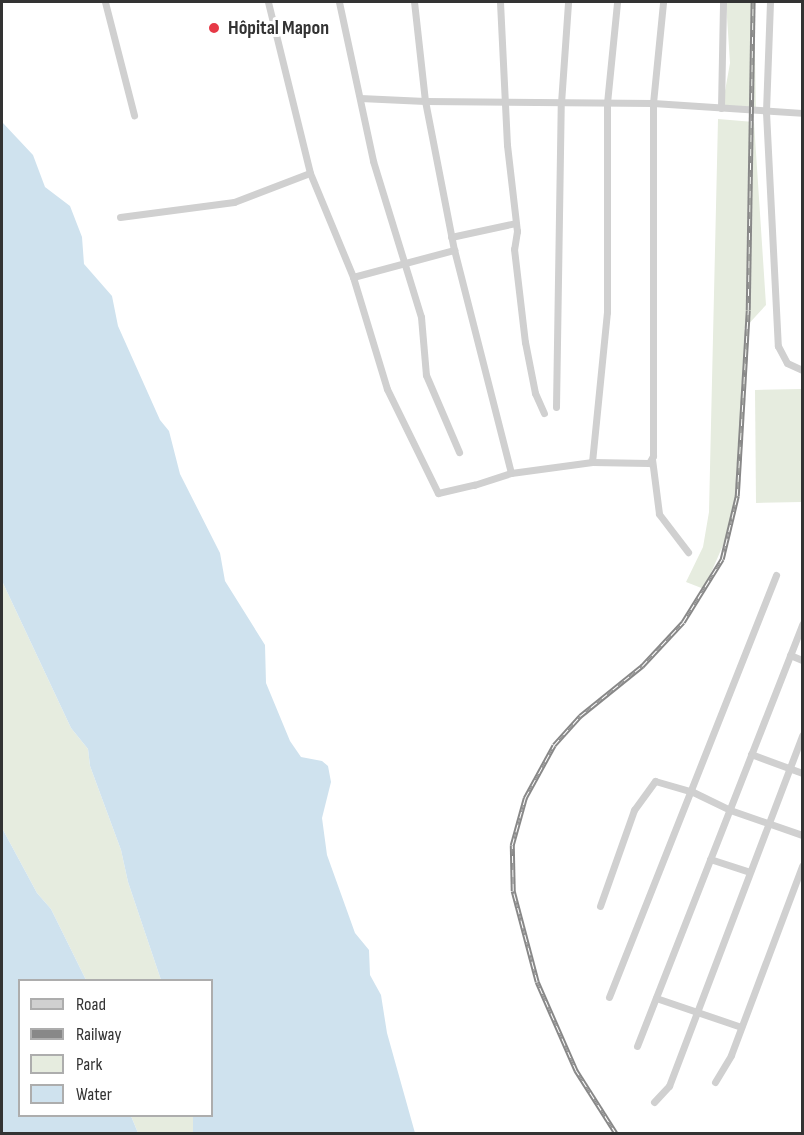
<!DOCTYPE html>
<meta charset="utf-8">
<style>
body{margin:0}
#map{position:relative;width:804px;height:1135px;overflow:hidden;background:#fff;font-family:"Sofia Sans Condensed",sans-serif}
div>[style]{position:absolute}
[style*='--x']{left:calc(var(--x)*1px);top:calc(var(--y)*1px);width:calc(var(--w)*1px);rotate:calc(var(--a)*1deg)}
.green>*{inset:0;background:#e6ecdf}
.water>*{inset:0;background:#cfe2ee}
.minor>*{height:7px;margin:-3.5px;padding:0 3.5px;transform-origin:3.5px;border-radius:3.5px;background:#d0d0d0}
.rail>*{height:4.5px;margin-top:-2.25px;transform-origin:0;background:repeating-linear-gradient(90deg,#fff 0 7px,#888 0 14px);box-sizing:border-box;border-block:2px solid #888}
.dots>*{width:16px;height:16px;translate:-50% -50%;box-sizing:border-box;border:3px solid #fff;border-radius:50%}
span{translate:-50% -50%;white-space:nowrap;text-align:center;line-height:1.15;-webkit-text-stroke:6px #fff;paint-order:stroke}
.poi-label{font-size:20px;color:#333;font-weight:700}
.left{translate:0 -50%;text-align:left}
.frame{position:absolute;inset:0;border:3px solid #333;pointer-events:none}
.legend{position:absolute;left:18px;top:979px;width:195px;height:138px;box-sizing:border-box;background:#fff;border:2px solid #adadad;margin:0;padding:8px 10px;list-style:none;font-size:18px;color:#333}
.legend li{display:flex;align-items:center;gap:12px;height:30px}
.legend b{width:30px;border:2px solid #adadad}
</style>
<div id="map">
<div class="green">
<div style="clip-path:polygon(726px 2px,754px 2px,756px 113px,722px 108px,730px 63px)"></div>
<div style="clip-path:polygon(718px 119px,754px 122px,766px 305px,744px 329px,749px 333px,739px 495px,727px 536px,704px 589px,686px 582px,703px 547px,709px 512px)"></div>
<div style="clip-path:polygon(802px 389px,802px 502px,756px 503px,755px 390px)"></div>
<div style="clip-path:polygon(2px 581px,71px 728px,88px 749px,90px 766px,121px 850px,128px 882px,161px 980px,86px 980px,51px 909px,37px 893px,2px 828px)"></div>
<div style="clip-path:polygon(131px 1116px,193px 1116px,193px 1133px,138px 1133px)"></div>
</div>
<div class="water">
<div style="clip-path:polygon(2px 122px,33px 155px,45px 187px,70px 206px,82px 237px,84px 264px,112px 296px,118px 326px,160px 420px,169px 431px,180px 474px,220px 553px,225px 581px,265px 645px,266px 683px,290px 741px,301px 757px,322px 761px,328px 766px,331px 782px,322px 818px,327px 855px,355px 933px,369px 950px,370px 975px,381px 995px,387px 1033px,415px 1133px,193px 1133px,193px 1116px,212px 1116px,212px 980px,161px 980px,128px 882px,121px 850px,90px 766px,88px 749px,71px 728px,2px 581px)"></div>
<div style="clip-path:polygon(2px 828px,37px 893px,51px 909px,86px 980px,20px 980px,20px 1116px,131px 1116px,138px 1133px,2px 1133px)"></div>
</div>
<div class="minor">
<div style="--x:105;--y:2;--w:117;--a:75.6"></div>
<div style="--x:268;--y:2;--w:176;--a:76.2"></div>
<div style="--x:310;--y:173;--w:113;--a:67.5"></div>
<div style="--x:353;--y:277;--w:105;--a:-15"></div>
<div style="--x:454;--y:250;--w:152;--a:-101"></div>
<div style="--x:425;--y:101;--w:228;--a:0.5"></div>
<div style="--x:653;--y:103;--w:149;--a:3.8"></div>
<div style="--x:339;--y:2;--w:163;--a:77.9"></div>
<div style="--x:373;--y:161;--w:163;--a:72.9"></div>
<div style="--x:421;--y:317;--w:58;--a:85.1"></div>
<div style="--x:426;--y:375;--w:84;--a:66.8"></div>
<div style="--x:500;--y:2;--w:143;--a:87.2"></div>
<div style="--x:507;--y:145;--w:87;--a:83.4"></div>
<div style="--x:517;--y:231;--w:18;--a:99"></div>
<div style="--x:514;--y:249;--w:94;--a:83.3"></div>
<div style="--x:525;--y:342;--w:52;--a:78.9"></div>
<div style="--x:535;--y:393;--w:22;--a:66"></div>
<div style="--x:770;--y:2;--w:110;--a:92.1"></div>
<div style="--x:766;--y:112;--w:234;--a:87.1"></div>
<div style="--x:778;--y:346;--w:19;--a:62"></div>
<div style="--x:787;--y:363;--w:17;--a:25"></div>
<div style="--x:360;--y:98;--w:65;--a:2.6"></div>
<div style="--x:425;--y:101;--w:100;--a:-96.3"></div>
<div style="--x:721;--y:108;--w:106;--a:-88.9"></div>
<div style="--x:120;--y:217;--w:115;--a:-7.5"></div>
<div style="--x:234;--y:202;--w:81;--a:-20.9"></div>
<div style="--x:451;--y:237;--w:66;--a:-12.2"></div>
<div style="--x:353;--y:277;--w:117;--a:73.1"></div>
<div style="--x:387;--y:389;--w:116;--a:63.9"></div>
<div style="--x:438;--y:493;--w:37;--a:-13"></div>
<div style="--x:474;--y:485;--w:39;--a:-18"></div>
<div style="--x:511;--y:473;--w:230;--a:-104.3"></div>
<div style="--x:556;--y:407;--w:304;--a:-89.1"></div>
<div style="--x:561;--y:103;--w:101;--a:-86"></div>
<div style="--x:652;--y:459;--w:55;--a:82.7"></div>
<div style="--x:659;--y:514;--w:48;--a:52.7"></div>
<div style="--x:592;--y:462;--w:151;--a:-84.3"></div>
<div style="--x:607;--y:312;--w:209;--a:-90"></div>
<div style="--x:607;--y:103;--w:101;--a:-84.3"></div>
<div style="--x:511;--y:473;--w:82;--a:-7.7"></div>
<div style="--x:592;--y:462;--w:57;--a:1"></div>
<div style="--x:649;--y:463;--w:8;--a:-60"></div>
<div style="--x:653;--y:456;--w:353;--a:-90"></div>
<div style="--x:653;--y:103;--w:101;--a:-84.3"></div>
<div style="--x:790;--y:655;--w:13;--a:23"></div>
<div style="--x:751;--y:754;--w:54;--a:20.4"></div>
<div style="--x:710;--y:859;--w:40;--a:18"></div>
<div style="--x:600;--y:906;--w:102;--a:-70.5"></div>
<div style="--x:634;--y:810;--w:36;--a:-54"></div>
<div style="--x:655;--y:781;--w:40;--a:16"></div>
<div style="--x:693;--y:792;--w:41;--a:25.9"></div>
<div style="--x:730;--y:810;--w:76;--a:19.1"></div>
<div style="--x:609;--y:997;--w:454;--a:-68.4"></div>
<div style="--x:656;--y:998;--w:90;--a:18.8"></div>
<div style="--x:637;--y:1046;--w:453;--a:-68.6"></div>
<div style="--x:715;--y:1082;--w:31;--a:-59"></div>
<div style="--x:731;--y:1055;--w:202;--a:-69.4"></div>
<div style="--x:654;--y:1102;--w:22;--a:-47"></div>
<div style="--x:669;--y:1086;--w:375;--a:-69.2"></div>
</div>
<div class="rail">
<div style="--x:616;--y:1134;--w:75;--a:-122.4"></div>
<div style="--x:576;--y:1071;--w:97;--a:-113.7"></div>
<div style="--x:537;--y:982;--w:94;--a:-104.8"></div>
<div style="--x:513;--y:891;--w:46;--a:-91.2"></div>
<div style="--x:512;--y:845;--w:49;--a:-74.5"></div>
<div style="--x:525;--y:798;--w:60;--a:-61.3"></div>
<div style="--x:554;--y:745;--w:39;--a:-48"></div>
<div style="--x:580;--y:716;--w:80;--a:-38.9"></div>
<div style="--x:642;--y:666;--w:60;--a:-47"></div>
<div style="--x:683;--y:622;--w:74;--a:-58.2"></div>
<div style="--x:722;--y:559;--w:65;--a:-76.6"></div>
<div style="--x:737;--y:496;--w:186;--a:-86.6"></div>
<div style="--x:748;--y:310;--w:308;--a:-89.1"></div>
</div>
<div class="dots">
<div style="left:214px;top:28px;background:#e63946"></div>
</div>
<div class="poi-label">
<span class="left" style="left:228px;top:28px">Hôpital Mapon</span>
</div>
<div class="frame"></div>
<ul class="legend">
<li><b style="height:8px;background:#d0d0d0"></b>Road</li>
<li><b style="height:8px;background:#888"></b>Railway</li>
<li><b style="height:16px;background:#e6ecdf"></b>Park</li>
<li><b style="height:16px;background:#cfe2ee"></b>Water</li>
</ul>
</div>
